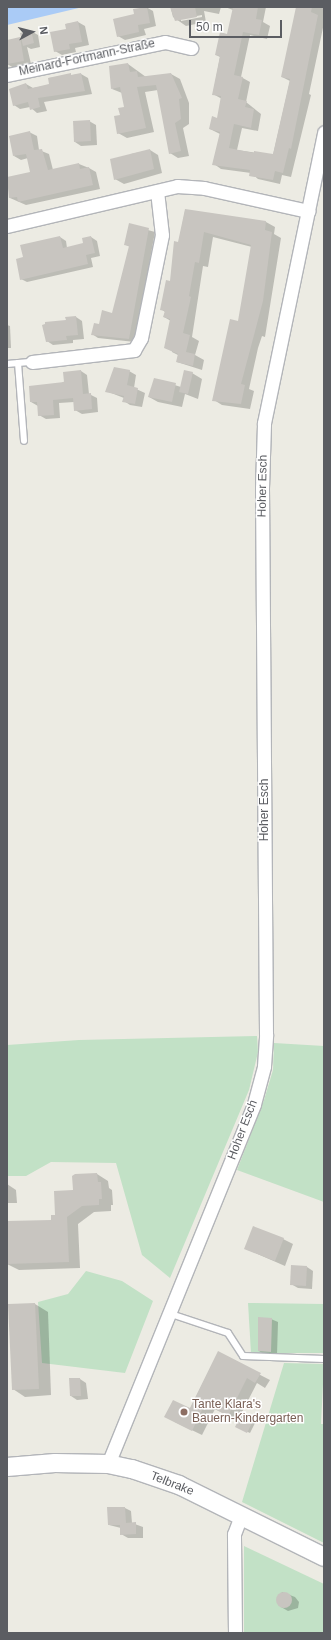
<!DOCTYPE html>
<meta charset="utf-8">
<style>
body{margin:0}
#map{position:relative;width:331px;height:1640px;overflow:hidden;background:#ecebe3;font-family:Helvetica,sans-serif}
div>[style]{position:absolute}
[style*='--x']{left:calc(var(--x)*1px);top:calc(var(--y)*1px);width:calc(var(--w)*1px);rotate:calc(var(--a)*1deg)}
.green>*{inset:0;background:#c2e1c6}
.water>*{inset:0;background:#aacbf6}
.shadow>*{inset:0;background:#0003}
.building>*{inset:0;background:#c8c5c0}
.round{border-radius:50%}
.roads{filter:drop-shadow(1px 0 #b3b5b9) drop-shadow(-1px 0 #b3b5b9) drop-shadow(0 1px #b3b5b9) drop-shadow(0 -1px #b3b5b9)}
.lane>*{height:6px;margin:-3px;padding:0 3px;transform-origin:3px;border-radius:3px;background:#fff}
.street>*{height:13px;margin:-6.5px;padding:0 6.5px;transform-origin:6.5px;border-radius:6.5px;background:#fff}
.secondary>*{height:18px;margin:-9px;padding:0 9px;transform-origin:9px;border-radius:9px;background:#fff}
.dots>*{width:11px;height:11px;translate:-50% -50%;box-sizing:border-box;border:2px solid #fff;border-radius:50%}
span{translate:-50% -50%;white-space:nowrap;text-align:center;line-height:1.15;-webkit-text-stroke:3px #fff;paint-order:stroke}
.street-label{font-size:12px;color:#5b5d62}
.education-label{font-size:12px;color:#785e54}
.left{translate:0 -50%;text-align:left}
.frame{position:absolute;inset:0;border:8px solid #5b5d62;pointer-events:none}
.north{position:absolute;left:12px;top:12px;width:40px;height:40px;-webkit-text-stroke:3px #fff;paint-order:stroke;rotate:83deg;font-size:11px;font-weight:700;line-height:16px;text-align:center;color:#5b5d62}
.north::after{content:'';display:block;margin:auto;width:14px;height:18px;background:#5b5d62;clip-path:polygon(50% 0,100% 100%,50% 72%,0 100%)}
.scale{position:absolute;left:189px;top:20px;width:93px;height:18px;box-sizing:border-box;border:2px solid #5b5d62;border-top:0;padding-left:5px;font-size:12px;line-height:14px;white-space:nowrap;color:#5b5d62;-webkit-text-stroke:3px #fff;paint-order:stroke}
</style>
<div id="map">
<div class="green">
<div style="clip-path:polygon(257px 1036px,258px 1052px,249px 1090px,170px 1278px,142px 1255px,116px 1163px,51px 1162px,26px 1176px,7px 1176px,7px 1045px,79px 1040px)"></div>
<div style="clip-path:polygon(274px 1043px,324px 1046px,324px 1202px,237px 1170px,264px 1100px,273px 1070px)"></div>
<div style="clip-path:polygon(86px 1271px,122px 1281px,153px 1301px,125px 1373px,42px 1363px,38px 1302px,68px 1294px)"></div>
<div style="clip-path:polygon(248px 1303px,324px 1304px,324px 1353px,251px 1353px)"></div>
<div style="clip-path:polygon(284px 1363px,324px 1364px,321px 1424px,324px 1424px,324px 1543px,242px 1502px)"></div>
<div style="clip-path:polygon(244px 1546px,324px 1584px,324px 1633px,244px 1633px)"></div>
</div>
<div class="water">
<div style="clip-path:polygon(7px 7px,83px 7px,7px 25px)"></div>
</div>
<div class="shadow">
<div style="clip-path:polygon(146px 7px,153px 11px,156px 26px,144px 29px,146px 35px,125px 40px,118px 36px,135px 15px,134px 10px)"></div>
<div style="clip-path:polygon(evenodd,177px 7px,221px 7px,219px 14px,204px 11px,206px 22px,186px 26px,173px 17px,171px 9px,177px 7px,202px 15px,202px 17px,181px 21px,181px 19px,202px 15px)"></div>
<div style="clip-path:polygon(225px 7px,266px 7px,263px 22px,270px 26px,267px 39px,250px 35px,241px 77px,250px 82px,246px 102px,261px 114px,258px 131px,242px 128px,237px 150px,273px 155px,290px 81px,282px 77px,297px 7px,324px 7px,324px 23px,309px 94px,311px 95px,291px 177px,282px 175px,280px 184px,258px 179px,251px 173px,221px 169px,214px 164px,220px 134px,210px 129px,218px 119px,222px 99px,213px 94px,220px 57px,216px 55px,228px 35px,233px 10px)"></div>
<div style="clip-path:polygon(78px 22px,85px 26px,89px 45px,75px 48px,76px 52px,62px 55px,55px 51px,67px 30px,66px 24px)"></div>
<div style="clip-path:polygon(31px 31px,38px 35px,40px 47px,31px 49px,27px 47px,31px 64px,14px 68px,7px 64px,7px 41px,19px 38px,23px 40px)"></div>
<div style="clip-path:polygon(128px 64px,146px 77px,171px 74px,180px 79px,189px 103px,189px 124px,183px 128px,189px 156px,178px 158px,170px 153px,158px 90px,145px 92px,154px 132px,127px 138px,118px 133px,121px 115px,125px 107px,122px 93px,112px 89px)"></div>
<div style="clip-path:polygon(81px 74px,88px 78px,92px 94px,44px 102px,47px 111px,37px 113px,30px 107px,20px 109px,14px 105px,26px 84px,33px 88px,50px 85px,49px 78px)"></div>
<div style="clip-path:polygon(89px 121px,96px 125px,97px 145px,81px 146px,75px 142px)"></div>
<div style="clip-path:polygon(29px 132px,37px 136px,39px 150px,49px 154px,53px 170px,79px 164px,89px 168px,96px 172px,100px 189px,26px 205px,10px 198px,7px 178px,31px 173px,28px 158px,21px 160px,14px 156px)"></div>
<div style="clip-path:polygon(150px 150px,158px 155px,162px 173px,124px 184px,115px 179px,131px 154px)"></div>
<div style="clip-path:polygon(185px 211px,266px 222px,275px 227px,274px 234px,281px 238px,265px 337px,262px 336px,258px 348px,249px 389px,254px 391px,250px 409px,222px 405px,214px 400px,239px 322px,252px 247px,213px 237px,208px 267px,203px 266px,192px 337px,199px 341px,195px 355px,204px 360px,202px 370px,177px 362px,178px 355px,172px 352px,171px 321px,164px 317px,165px 312px,161px 309px,171px 282px)"></div>
<div style="clip-path:polygon(130px 225px,155px 232px,135px 342px,98px 338px,92px 334px,113px 314px,130px 247px,126px 245px)"></div>
<div style="clip-path:polygon(60px 237px,66px 241px,67px 248px,84px 244px,91px 237px,97px 241px,100px 256px,91px 258px,93px 267px,27px 282px,21px 279px,24px 258px)"></div>
<div style="clip-path:polygon(76px 317px,82px 321px,84px 339px,73px 340px,73px 343px,53px 345px,47px 341px,67px 321px)"></div>
<div style="clip-path:polygon(7px 325px,10px 326px,11px 348px,7px 348px)"></div>
<div style="clip-path:polygon(81px 371px,87px 375px,89px 394px,97px 398px,98px 412px,82px 414px,75px 410px,74px 402px,59px 403px,60px 418px,46px 419px,39px 415px,38px 406px,31px 402px)"></div>
<div style="clip-path:polygon(129px 371px,136px 375px,134px 388px,145px 393px,142px 407px,130px 405px,124px 401px,124px 398px,106px 391px)"></div>
<div style="clip-path:polygon(192px 373px,202px 379px,198px 399px,185px 394px,182px 407px,158px 402px,149px 397px,155px 379px,181px 387px)"></div>
<div style="clip-path:polygon(97px 1174px,108px 1181px,109px 1188px,112px 1190px,113px 1205px,111px 1205px,111px 1211px,94px 1212px,78px 1224px,80px 1268px,19px 1270px,7px 1264px,7px 1222px,52px 1221px,74px 1191px)"></div>
<div style="clip-path:polygon(7px 1184px,16px 1190px,17px 1203px,7px 1203px)"></div>
<div style="clip-path:polygon(283px 1239px,293px 1244px,285px 1266px,246px 1249px)"></div>
<div style="clip-path:polygon(307px 1267px,313px 1271px,312px 1289px,298px 1288px,291px 1284px)"></div>
<div style="clip-path:polygon(35px 1304px,48px 1312px,51px 1395px,25px 1397px,13px 1389px)"></div>
<div style="clip-path:polygon(271px 1319px,278px 1322px,277px 1355px,265px 1355px,259px 1351px)"></div>
<div style="clip-path:polygon(218px 1353px,270px 1380px,265px 1388px,257px 1383px,240px 1416px,255px 1423px,250px 1433px,237px 1427px,239px 1421px,215px 1409px,202px 1435px,175px 1422px,190px 1409px)"></div>
<div style="clip-path:polygon(80px 1379px,86px 1383px,88px 1399px,77px 1400px,71px 1396px)"></div>
<div style="clip-path:polygon(125px 1508px,131px 1511px,132px 1523px,143px 1527px,143px 1538px,128px 1538px,121px 1534px,121px 1528px,109px 1525px)"></div>
<div style="clip-path:polygon(282px 1592px,295px 1597px,299px 1602px,298px 1608px,288px 1611px,281px 1607px,277px 1602px)"></div>
</div>
<div class="building">
<div style="clip-path:polygon(147px 7px,150px 23px,138px 25px,139px 32px,117px 37px,113px 19px,134px 14px,133px 9px)"></div>
<div style="clip-path:polygon(170px 7px,195px 7px,197px 17px,175px 21px)"></div>
<div style="clip-path:polygon(233px 7px,258px 7px,256px 19px,262px 20px,259px 35px,243px 32px,234px 75px,243px 77px,238px 99px,247px 101px,245px 107px,254px 109px,251px 128px,234px 124px,229px 148px,254px 153px,254px 151px,273px 154px,290px 79px,281px 77px,296px 7px,312px 7px,311px 12px,318px 15px,291px 149px,289px 148px,283px 173px,275px 171px,273px 180px,249px 176px,250px 170px,212px 165px,220px 132px,209px 129px,212px 116px,217px 118px,221px 96px,212px 95px,220px 56px,215px 55px,220px 32px,227px 34px)"></div>
<div style="clip-path:polygon(78px 21px,82px 42px,69px 44px,70px 49px,54px 52px,50px 32px,66px 29px,65px 24px)"></div>
<div style="clip-path:polygon(31px 30px,34px 43px,23px 46px,20px 33px)"></div>
<div style="clip-path:polygon(20px 37px,24px 61px,7px 64px,7px 40px)"></div>
<div style="clip-path:polygon(128px 63px,130px 72px,137px 71px,138px 77px,171px 73px,182px 98px,179px 99px,181px 119px,175px 123px,181px 151px,169px 154px,156px 85px,137px 87px,146px 128px,117px 134px,114px 116px,120px 115px,118px 108px,124px 107px,120px 87px,111px 89px,109px 66px)"></div>
<div style="clip-path:polygon(71px 73px,71px 75px,81px 73px,85px 91px,38px 98px,40px 107px,30px 110px,28px 102px,13px 106px,9px 89px,26px 83px,28px 89px,49px 84px,48px 78px)"></div>
<div style="clip-path:polygon(90px 120px,91px 141px,74px 142px,73px 121px)"></div>
<div style="clip-path:polygon(30px 131px,34px 150px,42px 149px,48px 170px,79px 163px,80px 169px,89px 167px,93px 185px,18px 202px,17px 197px,9px 198px,7px 177px,30px 172px,26px 154px,13px 156px,9px 136px)"></div>
<div style="clip-path:polygon(150px 149px,154px 169px,114px 180px,110px 159px)"></div>
<div style="clip-path:polygon(185px 209px,266px 221px,265px 230px,272px 232px,263px 301px,241px 384px,245px 385px,241px 404px,212px 401px,230px 319px,238px 321px,251px 245px,204px 232px,199px 263px,195px 262px,189px 296px,191px 297px,183px 333px,190px 335px,186px 352px,195px 354px,193px 366px,176px 362px,178px 354px,164px 348px,170px 319px,163px 317px,165px 311px,160px 310px,166px 280px,170px 281px,174px 241px,178px 242px)"></div>
<div style="clip-path:polygon(129px 223px,149px 228px,129px 339px,91px 335px,94px 323px,99px 324px,102px 310px,112px 313px,129px 246px,124px 245px)"></div>
<div style="clip-path:polygon(60px 236px,63px 248px,83px 243px,82px 238px,91px 236px,95px 253px,86px 255px,88px 264px,20px 280px,16px 259px,23px 257px,20px 245px)"></div>
<div style="clip-path:polygon(76px 316px,78px 335px,66px 336px,67px 340px,46px 342px,42px 325px,45px 324px,45px 322px,66px 320px,65px 317px)"></div>
<div style="clip-path:polygon(114px 367px,130px 370px,127px 385px,138px 388px,135px 404px,122px 402px,124px 396px,105px 392px)"></div>
<div style="clip-path:polygon(81px 370px,83px 394px,91px 393px,92px 409px,74px 411px,73px 398px,53px 400px,54px 415px,38px 416px,37px 402px,30px 402px,29px 386px,64px 382px,63px 372px)"></div>
<div style="clip-path:polygon(184px 370px,193px 372px,188px 394px,179px 392px)"></div>
<div style="clip-path:polygon(154px 378px,176px 383px,172px 402px,148px 397px)"></div>
<div style="clip-path:polygon(97px 1173px,98px 1182px,101px 1182px,102px 1199px,99px 1199px,99px 1205px,82px 1206px,67px 1217px,69px 1262px,7px 1264px,7px 1221px,51px 1220px,51px 1215px,55px 1215px,54px 1191px,73px 1190px,72px 1176px,75px 1174px)"></div>
<div style="clip-path:polygon(253px 1226px,284px 1238px,275px 1261px,244px 1249px)"></div>
<div style="clip-path:polygon(291px 1265px,307px 1266px,306px 1286px,290px 1285px)"></div>
<div style="clip-path:polygon(35px 1303px,39px 1389px,12px 1390px,8px 1304px)"></div>
<div style="clip-path:polygon(258px 1317px,272px 1318px,271px 1352px,258px 1351px)"></div>
<div style="clip-path:polygon(218px 1351px,261px 1373px,255px 1383px,247px 1378px,228px 1416px,205px 1404px,192px 1431px,164px 1417px,173px 1400px,190px 1408px)"></div>
<div style="clip-path:polygon(69px 1378px,80px 1378px,81px 1396px,70px 1396px)"></div>
<div style="clip-path:polygon(241px 1415px,253px 1421px,247px 1433px,235px 1427px)"></div>
<div style="clip-path:polygon(107px 1507px,125px 1507px,126px 1523px,136px 1522px,136px 1534px,120px 1535px,120px 1525px,108px 1525px)"></div>
<div class="round" style="left:276px;top:1592px;width:16px;height:16px"></div>
</div>
<div class="roads">
<div class="lane">
<div style="--x:18;--y:363;--w:78;--a:85.6"></div>
<div style="--x:7;--y:364;--w:25;--a:-5"></div>
<div style="--x:168;--y:1313;--w:63;--a:18.4"></div>
<div style="--x:228;--y:1333;--w:27;--a:57"></div>
<div style="--x:243;--y:1356;--w:81;--a:2.1"></div>
</div>
<div class="street">
<div style="--x:7;--y:75;--w:161;--a:-11.8"></div>
<div style="--x:165;--y:42;--w:27;--a:13"></div>
<div style="--x:7;--y:226;--w:175;--a:-13.2"></div>
<div style="--x:177;--y:186;--w:27;--a:4"></div>
<div style="--x:204;--y:188;--w:107;--a:12.5"></div>
<div style="--x:32;--y:362;--w:103;--a:-6.7"></div>
<div style="--x:134;--y:350;--w:14;--a:-60"></div>
<div style="--x:141;--y:338;--w:105;--a:-78.5"></div>
<div style="--x:162;--y:235;--w:44;--a:-96.5"></div>
<div style="--x:108;--y:1464;--w:388;--a:-67.9"></div>
<div style="--x:254;--y:1104;--w:39;--a:-75"></div>
<div style="--x:264;--y:1066;--w:32;--a:-86"></div>
<div style="--x:266;--y:1034;--w:546;--a:-90.42"></div>
<div style="--x:262;--y:488;--w:65;--a:-88.2"></div>
<div style="--x:264;--y:423;--w:297;--a:-78.3"></div>
<div style="--x:235;--y:1633;--w:99;--a:-90.6"></div>
<div style="--x:234;--y:1534;--w:19;--a:-69"></div>
</div>
<div class="secondary">
<div style="--x:7;--y:1467;--w:48;--a:-4.8"></div>
<div style="--x:55;--y:1463;--w:53;--a:1.1"></div>
<div style="--x:108;--y:1464;--w:25;--a:12"></div>
<div style="--x:132;--y:1469;--w:50;--a:18.8"></div>
<div style="--x:179;--y:1485;--w:162;--a:26.4"></div>
</div>
</div>
<div class="dots">
<div style="left:184px;top:1412px;background:#8d6e63"></div>
</div>
<div class="street-label">
<span style="left:87px;top:58px;rotate:-12deg">Meinard-Fortmann-Straße</span>
<span style="left:263px;top:486px;rotate:-89deg">Hoher Esch</span>
<span style="left:265px;top:810px;rotate:-90deg">Hoher Esch</span>
<span style="left:243px;top:1130px;rotate:-69deg">Hoher Esch</span>
<span style="left:172px;top:1484px;rotate:22deg">Telbrake</span>
</div>
<div class="education-label">
<span class="left" style="left:192px;top:1412px">Tante Klara's<br>Bauern-Kindergarten</span>
</div>
<div class="frame"></div>
<div class="north">N</div>
<div class="scale">50 m</div>
</div>
